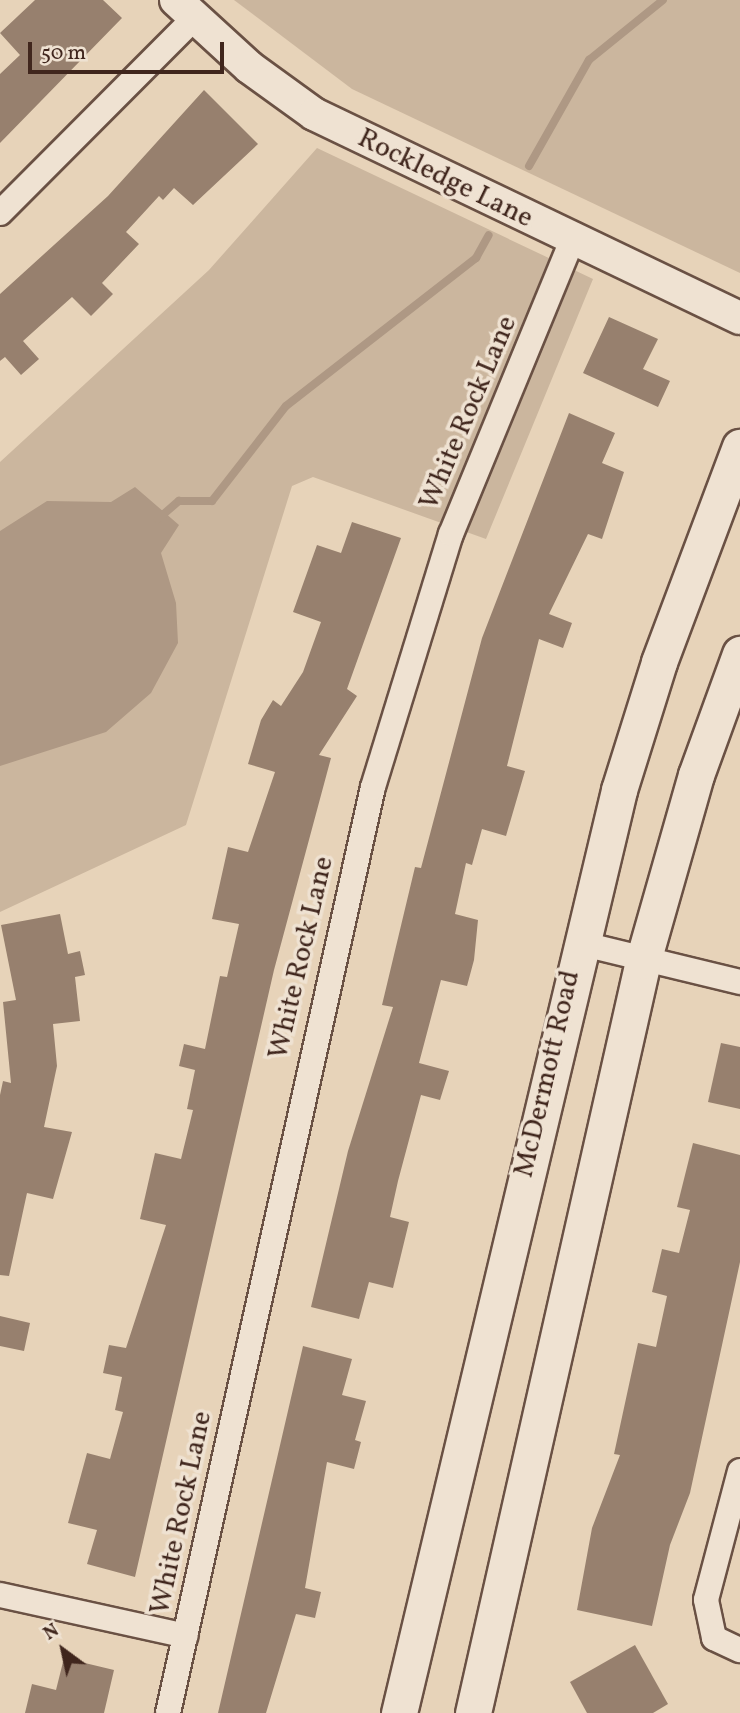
<!DOCTYPE html>
<style>
body{margin:0}
#map{position:relative;width:740px;height:1713px;overflow:hidden;background:#e7d3b9;font-family:Vollkorn,serif}
div>[style]{position:absolute}
[style*='--x']{left:calc(var(--x)*1px);top:calc(var(--y)*1px);width:calc(var(--w)*1px);rotate:calc(var(--a)*1deg)}
.green>*{inset:0;background:#cbb69e}
.water>*{inset:0;background:#ae9884}
.stream>*{height:8px;margin:-4px;padding:0 4px;transform-origin:4px;border-radius:4px;background:#ae9884}
.building>*{inset:0;background:#97806e}
.roads{filter:drop-shadow(2px 0 #6a5144) drop-shadow(-2px 0 #6a5144) drop-shadow(0 2px #6a5144) drop-shadow(0 -2px #6a5144)}
.minor>*{height:24px;margin:-12px;padding:0 12px;transform-origin:12px;border-radius:12px;background:#efe2d2}
.tertiary>*{height:32px;margin:-16px;padding:0 16px;transform-origin:16px;border-radius:16px;background:#efe2d2}
.secondary>*{height:35px;margin:-17.5px;padding:0 17.5px;transform-origin:17.5px;border-radius:17.5px;background:#efe2d2}
span{translate:-50% -50%;white-space:nowrap;text-align:center;line-height:1.15;-webkit-text-stroke:7px #efe2d2;paint-order:stroke}
.street-label{font-size:28px;color:#40261d}
.north{position:absolute;left:28px;top:1615px;width:70px;height:70px;-webkit-text-stroke:5px #efe2d2;paint-order:stroke;rotate:327deg;font-size:19px;font-weight:700;line-height:28px;text-align:center;color:#40261d}
.north::after{content:'';display:block;margin:auto;width:24px;height:32px;background:#40261d;clip-path:polygon(50% 0,100% 100%,50% 72%,0 100%)}
.scale{position:absolute;left:28px;top:42px;width:196px;height:32px;box-sizing:border-box;border:4px solid #40261d;border-top:0;padding-left:9px;font-size:21px;line-height:24px;white-space:nowrap;color:#40261d;-webkit-text-stroke:5px #efe2d2;paint-order:stroke}
</style>
<div id="map">
<div class="green">
<div style="clip-path:polygon(234px 0,740px 0,740px 273px,352px 89px)"></div>
<div style="clip-path:polygon(317px 148px,593px 279px,486px 539px,313px 477px,292px 486px,186px 825px,0 912px,0 462px,209px 270px)"></div>
</div>
<div class="water">
<div style="clip-path:polygon(135px 487px,179px 525px,161px 553px,176px 603px,178px 643px,151px 693px,106px 732px,0 766px,0 531px,47px 501px,111px 502px)"></div>
</div>
<div class="stream">
<div style="--x:529;--y:166;--w:122;--a:-60.5"></div>
<div style="--x:589;--y:60;--w:95;--a:-39"></div>
<div style="--x:158;--y:519;--w:28;--a:-41"></div>
<div style="--x:179;--y:501;--w:33;--a:0"></div>
<div style="--x:212;--y:501;--w:120;--a:-52.1"></div>
<div style="--x:286;--y:406;--w:241;--a:-37.9"></div>
<div style="--x:476;--y:258;--w:26;--a:-61"></div>
</div>
<div class="building">
<div style="clip-path:polygon(35px 0,103px 0,122px 18px,0 143px,0 74px,20px 55px,0 33px)"></div>
<div style="clip-path:polygon(204px 90px,258px 144px,193px 205px,174px 188px,163px 200px,159px 196px,126px 232px,139px 244px,102px 283px,113px 294px,91px 316px,72px 297px,23px 341px,39px 359px,21px 375px,5px 357px,0 361px,0 294px,108px 196px)"></div>
<div style="clip-path:polygon(609px 317px,658px 339px,643px 369px,670px 381px,658px 407px,583px 373px)"></div>
<div style="clip-path:polygon(569px 413px,615px 433px,602px 463px,624px 472px,602px 539px,588px 534px,549px 614px,572px 623px,563px 648px,539px 639px,507px 766px,525px 771px,506px 836px,482px 829px,472px 865px,466px 863px,455px 914px,478px 920px,474px 960px,467px 986px,441px 980px,419px 1063px,449px 1071px,440px 1100px,421px 1095px,398px 1181px,390px 1217px,409px 1222px,393px 1288px,369px 1282px,359px 1319px,311px 1307px,348px 1151px,393px 1007px,382px 1005px,415px 867px,421px 868px,482px 638px)"></div>
<div style="clip-path:polygon(352px 522px,401px 538px,347px 689px,357px 696px,319px 755px,331px 758px,274px 970px,135px 1577px,87px 1564px,97px 1530px,68px 1523px,87px 1453px,110px 1459px,123px 1412px,115px 1410px,122px 1377px,103px 1373px,109px 1345px,126px 1348px,166px 1225px,140px 1219px,155px 1153px,181px 1159px,193px 1110px,187px 1109px,195px 1070px,179px 1066px,184px 1044px,205px 1049px,220px 976px,227px 977px,239px 924px,212px 919px,228px 847px,248px 852px,275px 772px,248px 764px,261px 720px,273px 700px,281px 706px,303px 672px,321px 622px,293px 612px,317px 545px,341px 553px)"></div>
<div style="clip-path:polygon(60px 914px,68px 954px,80px 951px,85px 975px,75px 977px,80px 1021px,53px 1024px,57px 1066px,44px 1127px,72px 1132px,53px 1199px,27px 1193px,9px 1276px,0 1275px,0 1095px,3px 1081px,11px 1083px,3px 1002px,16px 1000px,1px 925px)"></div>
<div style="clip-path:polygon(721px 1043px,740px 1047px,740px 1109px,708px 1102px)"></div>
<div style="clip-path:polygon(693px 1143px,740px 1155px,740px 1262px,690px 1493px,670px 1545px,652px 1626px,577px 1610px,592px 1528px,620px 1455px,614px 1454px,638px 1343px,656px 1347px,667px 1296px,652px 1292px,662px 1249px,679px 1253px,690px 1210px,677px 1207px)"></div>
<div style="clip-path:polygon(0 1316px,30px 1323px,24px 1351px,0 1346px)"></div>
<div style="clip-path:polygon(303px 1346px,352px 1359px,342px 1395px,366px 1401px,355px 1440px,361px 1442px,354px 1469px,327px 1462px,305px 1588px,321px 1592px,315px 1618px,296px 1614px,266px 1713px,218px 1713px)"></div>
<div style="clip-path:polygon(635px 1645px,668px 1704px,653px 1713px,587px 1713px,570px 1682px)"></div>
<div style="clip-path:polygon(64px 1658px,114px 1670px,104px 1713px,25px 1713px,32px 1684px,56px 1690px)"></div>
</div>
<div class="roads">
<div class="minor">
<div style="--x:0;--y:213;--w:274;--a:-45.1"></div>
<div style="--x:579;--y:943;--w:166;--a:13.6"></div>
<div style="--x:740;--y:1471;--w:133;--a:104.8"></div>
<div style="--x:706;--y:1600;--w:39;--a:78"></div>
<div style="--x:714;--y:1638;--w:29;--a:25"></div>
<div style="--x:0;--y:1595;--w:190;--a:12.4"></div>
<div style="--x:168;--y:1713;--w:948;--a:-77.52"></div>
<div style="--x:373;--y:787;--w:265;--a:-72.9"></div>
<div style="--x:451;--y:534;--w:317;--a:-67.6"></div>
</div>
<div class="tertiary">
<div style="--x:176;--y:0;--w:99;--a:42.5"></div>
<div style="--x:249;--y:67;--w:80;--a:35.9"></div>
<div style="--x:314;--y:114;--w:472;--a:25.6"></div>
</div>
<div class="secondary">
<div style="--x:399;--y:1713;--w:949;--a:-76.59"></div>
<div style="--x:619;--y:790;--w:134;--a:-72.6"></div>
<div style="--x:659;--y:662;--w:230;--a:-69.4"></div>
<div style="--x:473;--y:1713;--w:771;--a:-77.26"></div>
<div style="--x:643;--y:961;--w:193;--a:-74.1"></div>
<div style="--x:696;--y:775;--w:129;--a:-70"></div>
</div>
</div>
<div class="street-label">
<span style="left:445px;top:179px;rotate:26deg">Rockledge Lane</span>
<span style="left:469px;top:413px;rotate:-67deg">White Rock Lane</span>
<span style="left:302px;top:958px;rotate:-77deg">White Rock Lane</span>
<span style="left:548px;top:1074px;rotate:-77deg">McDermott Road</span>
<span style="left:182px;top:1513px;rotate:-78deg">White Rock Lane</span>
</div>
<div class="north">N</div>
<div class="scale">50 m</div>
</div>
